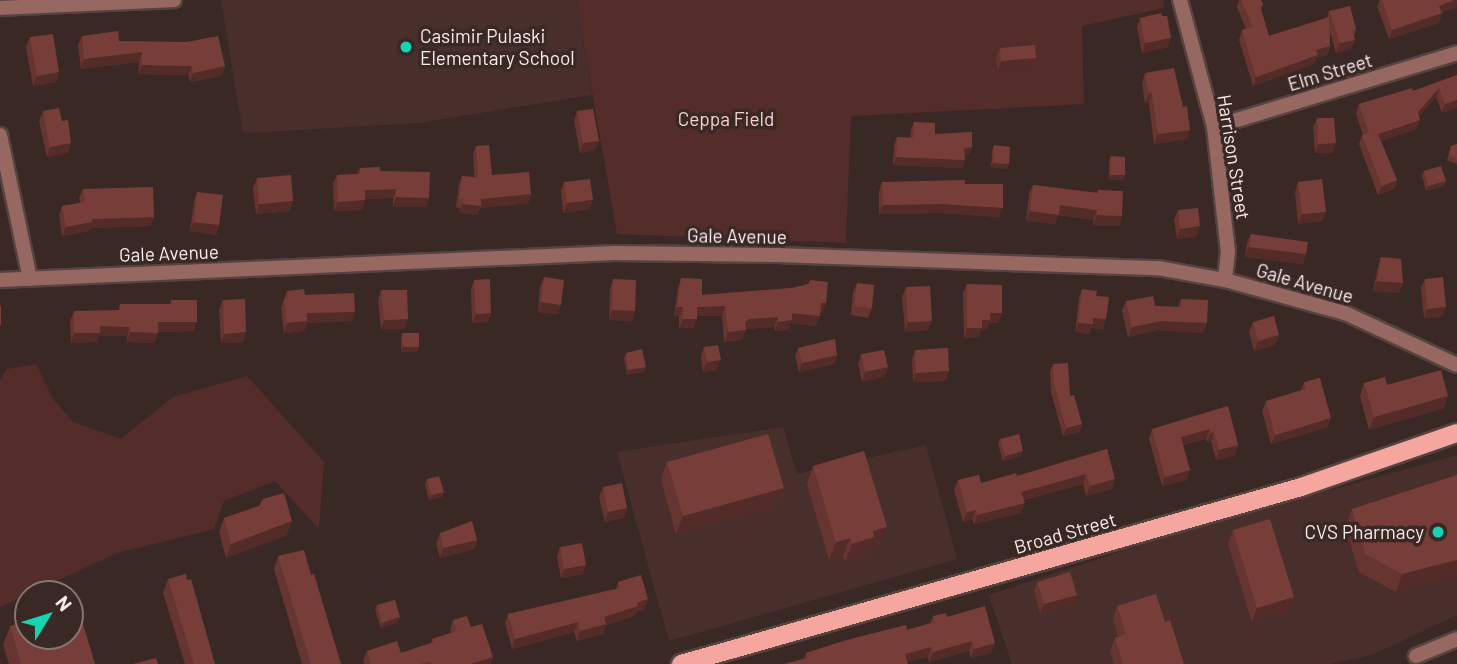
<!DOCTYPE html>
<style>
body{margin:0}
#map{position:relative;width:1457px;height:664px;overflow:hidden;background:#3a2825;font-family:Barlow,sans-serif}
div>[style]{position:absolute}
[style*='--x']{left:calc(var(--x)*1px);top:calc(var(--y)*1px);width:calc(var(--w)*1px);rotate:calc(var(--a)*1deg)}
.built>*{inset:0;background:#482f2c}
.green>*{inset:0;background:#542c29}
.roads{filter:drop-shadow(2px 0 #554340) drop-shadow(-2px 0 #554340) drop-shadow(0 2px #554340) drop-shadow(0 -2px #554340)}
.minor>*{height:14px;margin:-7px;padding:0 7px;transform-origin:7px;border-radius:7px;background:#976762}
.primary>*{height:18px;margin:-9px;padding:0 9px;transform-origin:9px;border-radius:9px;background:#f5a69e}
.wall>*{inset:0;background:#663531}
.shaded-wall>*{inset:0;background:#532b28}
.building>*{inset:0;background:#773e39}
.dots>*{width:19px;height:19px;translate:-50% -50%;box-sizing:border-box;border:4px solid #3a2825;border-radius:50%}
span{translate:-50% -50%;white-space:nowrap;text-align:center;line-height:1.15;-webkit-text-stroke:7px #3a2825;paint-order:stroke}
.poi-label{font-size:19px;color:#f8ebe9}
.left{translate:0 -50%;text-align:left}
.right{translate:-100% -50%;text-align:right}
.street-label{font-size:19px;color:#f8ebe9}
.park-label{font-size:19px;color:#f6cfcb}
.north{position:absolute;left:14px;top:580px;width:70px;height:70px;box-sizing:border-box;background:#3a2825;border:2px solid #867673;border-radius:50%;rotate:52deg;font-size:19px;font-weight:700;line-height:28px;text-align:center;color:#f8ebe9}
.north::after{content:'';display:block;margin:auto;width:24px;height:32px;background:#11d5b4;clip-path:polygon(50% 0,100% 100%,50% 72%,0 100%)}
</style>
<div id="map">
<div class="built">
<div style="clip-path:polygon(221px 0,576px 0,592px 95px,419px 123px,243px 133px)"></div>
<div style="clip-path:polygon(783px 427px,797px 474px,926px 445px,957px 559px,669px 641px,617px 452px)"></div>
<div style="clip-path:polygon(1457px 455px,1457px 615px,1372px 655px,1330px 664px,1012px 664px,989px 595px,1186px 530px)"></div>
</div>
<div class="green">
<div style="clip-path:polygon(576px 0,1163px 0,1164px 8px,1082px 26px,1084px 104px,851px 116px,846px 243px,617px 234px)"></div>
<div style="clip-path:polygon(36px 364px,53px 399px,73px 422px,121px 439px,173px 397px,247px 376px,324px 462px,319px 529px,275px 481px,224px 501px,214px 529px,117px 553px,0 607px,0 381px,7px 369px)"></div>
</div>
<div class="roads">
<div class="minor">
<div style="--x:1180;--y:0;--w:131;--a:75"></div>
<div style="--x:1214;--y:127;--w:125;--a:83.6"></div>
<div style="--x:1228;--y:251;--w:29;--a:96"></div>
<div style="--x:0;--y:8;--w:174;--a:-2.6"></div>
<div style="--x:1214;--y:127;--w:254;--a:-16.9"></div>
<div style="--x:0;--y:135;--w:147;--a:78.2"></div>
<div style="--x:0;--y:280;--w:615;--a:-2.52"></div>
<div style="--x:614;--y:253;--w:163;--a:0.7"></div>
<div style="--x:777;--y:255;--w:381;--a:2"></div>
<div style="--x:1158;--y:268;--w:68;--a:10.2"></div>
<div style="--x:1225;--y:280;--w:124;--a:15.4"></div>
<div style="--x:1345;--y:313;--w:123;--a:24.9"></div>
<div style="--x:1416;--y:656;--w:44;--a:-22.5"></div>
</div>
<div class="primary">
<div style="--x:681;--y:664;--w:645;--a:-15.93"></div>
<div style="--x:1301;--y:487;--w:165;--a:-19.1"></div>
</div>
</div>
<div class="wall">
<div style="clip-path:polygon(1239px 0,1261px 0,1263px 5px,1261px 10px,1269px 36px,1327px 18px,1329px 11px,1356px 29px,1351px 49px,1336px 53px,1330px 32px,1330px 46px,1327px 55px,1316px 58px,1314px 64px,1253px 86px,1239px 40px,1242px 30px,1246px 29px,1237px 7px)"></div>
<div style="clip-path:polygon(1380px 0,1457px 0,1442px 13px,1439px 23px,1389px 39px,1377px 6px)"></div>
<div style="clip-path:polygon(1140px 18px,1168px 47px,1142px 53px,1137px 27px)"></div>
<div style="clip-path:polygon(82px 36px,119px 41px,225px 66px,221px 76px,190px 82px,188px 75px,138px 74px,139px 62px,81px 69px,78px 45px)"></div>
<div style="clip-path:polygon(30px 37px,59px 72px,56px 82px,33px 86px,26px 47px)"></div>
<div style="clip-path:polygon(1000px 48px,1036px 58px,1033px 68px,998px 71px,996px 57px)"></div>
<div style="clip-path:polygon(1145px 73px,1183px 107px,1190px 130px,1187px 139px,1154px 144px,1149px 103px,1145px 103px,1142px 83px)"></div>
<div style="clip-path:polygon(1457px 75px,1442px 113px,1436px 97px,1419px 116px,1417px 129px,1381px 141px,1397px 180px,1394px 189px,1378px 195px,1359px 144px,1362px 135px,1363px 135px,1356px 113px,1359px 104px,1413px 91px)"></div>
<div style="clip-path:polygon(43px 111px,68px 153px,47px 157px,39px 121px)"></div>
<div style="clip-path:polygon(577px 111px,595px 150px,580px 153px,574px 121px)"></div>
<div style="clip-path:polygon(1317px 118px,1336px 143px,1332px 153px,1315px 153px,1313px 128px)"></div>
<div style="clip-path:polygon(914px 122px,935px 134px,972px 147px,969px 155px,964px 155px,965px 160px,962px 168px,893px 165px,894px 145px,897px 137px,910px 138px,911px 130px)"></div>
<div style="clip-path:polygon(1457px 144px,1457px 163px,1456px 164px,1447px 160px,1451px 146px)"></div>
<div style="clip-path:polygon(994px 145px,1007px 169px,991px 167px,992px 150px)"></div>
<div style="clip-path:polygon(476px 146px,492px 175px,531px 194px,528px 203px,480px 208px,477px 215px,459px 213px,460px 208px,456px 207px,459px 184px,462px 176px,474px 177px,473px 154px)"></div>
<div style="clip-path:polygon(1111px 156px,1125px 175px,1123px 180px,1109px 180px,1109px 161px)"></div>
<div style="clip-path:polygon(360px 168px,380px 171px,426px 207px,393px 207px,393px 198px,365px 199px,362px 210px,334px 211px,333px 184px,337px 175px,357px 174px)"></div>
<div style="clip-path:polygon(1424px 171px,1446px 181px,1444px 186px,1426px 191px,1422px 176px)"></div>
<div style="clip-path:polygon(257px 178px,290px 211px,256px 214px,253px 188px)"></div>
<div style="clip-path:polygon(564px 182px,590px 209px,563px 213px,561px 191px)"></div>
<div style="clip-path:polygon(882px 182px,965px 184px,999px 217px,939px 213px,879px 214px,879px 191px)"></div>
<div style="clip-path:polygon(1298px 182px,1326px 212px,1322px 221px,1298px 224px,1295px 192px)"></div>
<div style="clip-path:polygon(1033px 185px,1097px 193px,1098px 190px,1122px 216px,1119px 226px,1093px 225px,1093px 220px,1058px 215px,1055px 224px,1026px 221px,1029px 194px)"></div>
<div style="clip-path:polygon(83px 189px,154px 217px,150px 226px,90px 228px,89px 231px,62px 236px,59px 215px,62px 206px,80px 203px,79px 198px)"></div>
<div style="clip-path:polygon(197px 192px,219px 225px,216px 235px,190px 231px,194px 202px)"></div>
<div style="clip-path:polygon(1178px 210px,1197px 236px,1177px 239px,1174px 220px)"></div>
<div style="clip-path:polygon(1251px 234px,1306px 254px,1303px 264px,1245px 257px,1247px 243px)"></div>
<div style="clip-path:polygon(1381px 257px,1399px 293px,1373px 291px,1378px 267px)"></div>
<div style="clip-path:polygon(544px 277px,561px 305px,558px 314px,538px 312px,540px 287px)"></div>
<div style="clip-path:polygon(681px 278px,702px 295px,792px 288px,808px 284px,810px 280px,826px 303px,822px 313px,820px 312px,816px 326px,791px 323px,789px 330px,775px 331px,774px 327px,746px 329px,742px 340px,724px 342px,722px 316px,697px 316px,693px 328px,679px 328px,679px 316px,674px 316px,678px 288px)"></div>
<div style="clip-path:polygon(613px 279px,632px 321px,609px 320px,610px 289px)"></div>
<div style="clip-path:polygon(1425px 279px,1442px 317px,1424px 318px,1421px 288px)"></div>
<div style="clip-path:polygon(474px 280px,491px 313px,488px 322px,472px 323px,471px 289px)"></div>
<div style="clip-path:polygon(857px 283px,872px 308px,868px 318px,851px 315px,853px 292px)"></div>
<div style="clip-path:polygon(967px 284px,998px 323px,989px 323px,987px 330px,981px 330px,979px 337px,964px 338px,963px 293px)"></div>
<div style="clip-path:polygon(906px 287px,932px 321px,928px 330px,905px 332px,902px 297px)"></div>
<div style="clip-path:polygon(1082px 289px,1096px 296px,1106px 319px,1103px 329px,1091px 328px,1089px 334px,1075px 332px,1079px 299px)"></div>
<div style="clip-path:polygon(381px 290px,408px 319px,404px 329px,381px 329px,378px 300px)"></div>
<div style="clip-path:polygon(287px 291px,305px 295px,355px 312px,351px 321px,307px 323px,304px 331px,284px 333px,281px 308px)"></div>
<div style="clip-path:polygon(1181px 299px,1203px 333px,1158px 330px,1128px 337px,1122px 311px,1126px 301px,1155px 306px,1178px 307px)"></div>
<div style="clip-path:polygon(171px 300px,194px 331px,158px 332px,154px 343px,127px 342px,127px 336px,99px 336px,97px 342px,71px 343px,70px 321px,74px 311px,118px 311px,120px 304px,170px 304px)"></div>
<div style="clip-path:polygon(223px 300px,246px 332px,243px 342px,221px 343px,219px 310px)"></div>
<div style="clip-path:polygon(1253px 322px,1275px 345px,1254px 351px,1249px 332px)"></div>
<div style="clip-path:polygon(402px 333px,417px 352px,401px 352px,401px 338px)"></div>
<div style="clip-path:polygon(704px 347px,717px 370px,703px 372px,701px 357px)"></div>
<div style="clip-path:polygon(798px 348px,837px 355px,834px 364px,799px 372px,795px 356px)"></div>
<div style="clip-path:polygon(915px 350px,946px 381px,913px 382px,912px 360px)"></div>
<div style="clip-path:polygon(626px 353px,646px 367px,644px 372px,627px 375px,624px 358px)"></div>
<div style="clip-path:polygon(861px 354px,888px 367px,884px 377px,862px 382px,858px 364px)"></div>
<div style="clip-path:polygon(1053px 364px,1070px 396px,1082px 424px,1079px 432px,1063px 436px,1051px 392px,1050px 371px)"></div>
<div style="clip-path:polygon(1304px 382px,1328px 427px,1271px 444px,1262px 411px,1266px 401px,1301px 390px)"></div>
<div style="clip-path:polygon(1364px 383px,1387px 385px,1444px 408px,1369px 430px,1360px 396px)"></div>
<div style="clip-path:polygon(1228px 406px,1238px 445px,1235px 455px,1216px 460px,1211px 441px,1207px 442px,1206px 439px,1183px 445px,1187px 480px,1162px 486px,1149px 439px,1152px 429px)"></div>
<div style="clip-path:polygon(1000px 439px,1021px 456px,1003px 461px,998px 444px)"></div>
<div style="clip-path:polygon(1107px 449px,1112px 489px,1086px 496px,1083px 484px,1024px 500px,1021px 513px,974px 524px,972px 519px,963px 522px,954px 490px,958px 480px,981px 483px,1017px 476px)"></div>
<div style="clip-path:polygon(667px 462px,784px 488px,777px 506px,676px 534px,661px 480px)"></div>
<div style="clip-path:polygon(813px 466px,880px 545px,870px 548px,868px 556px,845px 562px,843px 556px,829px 560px,807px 484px)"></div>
<div style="clip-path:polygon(1457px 475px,1396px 592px,1359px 572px,1345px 527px,1352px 509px)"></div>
<div style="clip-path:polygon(427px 479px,444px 492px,442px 497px,429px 500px,425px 484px)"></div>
<div style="clip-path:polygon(603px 487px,627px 508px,624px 518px,605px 522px,599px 497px)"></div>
<div style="clip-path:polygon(224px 518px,287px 535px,226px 558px,219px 532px)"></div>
<div style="clip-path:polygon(1233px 530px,1289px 611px,1252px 622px,1228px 544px)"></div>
<div style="clip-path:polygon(440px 533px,477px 540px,474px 549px,440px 558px,436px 543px)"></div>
<div style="clip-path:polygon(560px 547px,583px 574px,561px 578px,557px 557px)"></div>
<div style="clip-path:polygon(278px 556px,311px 575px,341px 664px,302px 664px,274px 569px)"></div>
<div style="clip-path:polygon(168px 579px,215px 664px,185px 664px,163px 593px)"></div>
<div style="clip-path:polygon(618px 582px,645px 609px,636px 612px,634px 616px,606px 625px,603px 634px,577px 641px,574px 632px,512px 649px,505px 623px,508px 614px,616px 589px)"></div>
<div style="clip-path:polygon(1037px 582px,1077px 595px,1074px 604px,1040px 614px,1034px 591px)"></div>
<div style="clip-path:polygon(377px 605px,398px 622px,381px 628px,375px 610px)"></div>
<div style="clip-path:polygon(1117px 606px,1184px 664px,1114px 664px,1110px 651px,1115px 638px,1118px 637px,1113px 619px)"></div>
<div style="clip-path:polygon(933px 616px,947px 617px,995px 643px,991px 653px,971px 658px,969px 651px,929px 662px,928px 657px,907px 662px,804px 659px,806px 653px,907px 630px,930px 624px)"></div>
<div style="clip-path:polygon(453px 620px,471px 627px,491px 664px,364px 664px,363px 660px,367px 651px,401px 653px,431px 643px,432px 639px,451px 633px,450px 630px)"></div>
<div style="clip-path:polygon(10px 626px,95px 664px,9px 664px,3px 645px)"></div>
</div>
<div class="shaded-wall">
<div style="clip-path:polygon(1454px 0,1457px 0,1457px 7px,1439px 14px,1442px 13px,1439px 23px,1389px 39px,1392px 30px,1439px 6px)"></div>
<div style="clip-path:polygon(1171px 38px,1168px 47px,1142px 53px,1145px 43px)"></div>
<div style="clip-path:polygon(1355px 40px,1351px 49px,1336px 53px,1340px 43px)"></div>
<div style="clip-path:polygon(1330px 46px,1327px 55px,1316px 58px,1314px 64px,1253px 86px,1256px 77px,1316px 50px)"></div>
<div style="clip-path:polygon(142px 52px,139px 62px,81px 69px,84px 59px)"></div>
<div style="clip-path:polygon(1036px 58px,1033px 68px,998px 71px,1001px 61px)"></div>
<div style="clip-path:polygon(142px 65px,192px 66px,188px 75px,138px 74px)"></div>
<div style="clip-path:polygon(225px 66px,221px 76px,190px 82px,193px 73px)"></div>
<div style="clip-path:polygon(59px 72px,56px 82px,33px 86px,37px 76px)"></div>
<div style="clip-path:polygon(1439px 88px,1436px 97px,1415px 121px,1418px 112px)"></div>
<div style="clip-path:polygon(1152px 93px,1149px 103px,1145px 103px,1149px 94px)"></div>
<div style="clip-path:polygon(1457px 100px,1457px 108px,1442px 113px,1445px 104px)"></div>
<div style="clip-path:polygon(1420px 120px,1417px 129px,1375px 143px,1378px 134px)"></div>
<div style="clip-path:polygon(1190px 130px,1187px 139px,1154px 144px,1158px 134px)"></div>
<div style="clip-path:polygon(599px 141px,595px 150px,580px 153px,583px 143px)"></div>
<div style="clip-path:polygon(71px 143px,68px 153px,47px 157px,50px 147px)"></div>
<div style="clip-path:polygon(1336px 143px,1332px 153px,1315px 153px,1318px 144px)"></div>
<div style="clip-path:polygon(972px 147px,969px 155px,962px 155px,964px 148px)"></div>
<div style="clip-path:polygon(896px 157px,965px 160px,962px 168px,893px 165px)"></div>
<div style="clip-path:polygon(993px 163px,1009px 164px,1007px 169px,991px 167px)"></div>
<div style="clip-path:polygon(1110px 175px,1125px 175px,1123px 180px,1109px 180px)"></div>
<div style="clip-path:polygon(1397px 180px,1394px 189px,1378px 195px,1382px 186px)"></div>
<div style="clip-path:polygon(1446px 181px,1444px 186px,1426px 191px,1428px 186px)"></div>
<div style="clip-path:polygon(396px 189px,393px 198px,361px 199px,365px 190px)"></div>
<div style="clip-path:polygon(531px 194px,528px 203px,480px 208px,477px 215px,459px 213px,463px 204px,481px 199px)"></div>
<div style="clip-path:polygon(396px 197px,429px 198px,426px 207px,393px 207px)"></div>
<div style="clip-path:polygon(365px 200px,362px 210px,334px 211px,338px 202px)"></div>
<div style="clip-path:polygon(593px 200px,590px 209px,563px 213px,567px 203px)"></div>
<div style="clip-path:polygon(293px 201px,290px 211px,256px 214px,259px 204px)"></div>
<div style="clip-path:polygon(942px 204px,1003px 208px,999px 217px,939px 213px,879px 214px,883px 205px)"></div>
<div style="clip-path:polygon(1060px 205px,1097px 210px,1093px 220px,1058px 215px,1055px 224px,1026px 221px,1030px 211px)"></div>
<div style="clip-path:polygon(1326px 212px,1322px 221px,1298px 224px,1302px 214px)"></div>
<div style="clip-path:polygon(1097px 215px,1122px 216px,1119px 226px,1093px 225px)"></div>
<div style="clip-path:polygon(154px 217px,150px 226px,90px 228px,89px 231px,62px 236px,66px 227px,92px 219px)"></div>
<div style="clip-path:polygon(194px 222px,219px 225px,216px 235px,190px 231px)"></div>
<div style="clip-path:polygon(1200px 226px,1197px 236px,1177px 239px,1180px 229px)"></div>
<div style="clip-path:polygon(1249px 247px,1306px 254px,1303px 264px,1245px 257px)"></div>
<div style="clip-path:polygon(1377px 281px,1403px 283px,1399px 293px,1373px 291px)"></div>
<div style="clip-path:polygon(541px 302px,561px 305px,558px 314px,538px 312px)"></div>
<div style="clip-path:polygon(821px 303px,826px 303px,822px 313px,818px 312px)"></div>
<div style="clip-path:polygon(725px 306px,722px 316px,693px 316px,697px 307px)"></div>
<div style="clip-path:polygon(677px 307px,683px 307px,679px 316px,674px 316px)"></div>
<div style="clip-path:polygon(1446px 307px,1442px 317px,1424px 318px,1427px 309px)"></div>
<div style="clip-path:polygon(612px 310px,635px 311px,632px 321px,609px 320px)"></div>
<div style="clip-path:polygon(355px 312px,351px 321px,307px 323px,304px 331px,284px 333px,287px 323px,307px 313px)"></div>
<div style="clip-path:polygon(491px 313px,488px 322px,472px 323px,476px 314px)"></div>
<div style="clip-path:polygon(792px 313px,820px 316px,816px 326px,791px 323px,789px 330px,775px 331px,778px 322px)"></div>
<div style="clip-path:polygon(990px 313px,1002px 313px,998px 323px,989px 323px,987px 330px,981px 330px,979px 337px,964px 338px,967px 328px,982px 320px)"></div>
<div style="clip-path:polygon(778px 317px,774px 327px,746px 329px,742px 340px,724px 342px,728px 332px,749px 319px)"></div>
<div style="clip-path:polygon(1093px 318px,1106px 319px,1103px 329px,1091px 328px,1089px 334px,1075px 332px,1078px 323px)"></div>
<div style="clip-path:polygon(408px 319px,404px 329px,381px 329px,384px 320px)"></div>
<div style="clip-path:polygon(683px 319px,697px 319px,693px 328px,679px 328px)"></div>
<div style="clip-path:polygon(932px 321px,928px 330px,905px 332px,908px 322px)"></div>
<div style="clip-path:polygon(1161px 321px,1207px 323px,1203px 333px,1158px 330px,1128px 337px,1132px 327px)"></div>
<div style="clip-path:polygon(158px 322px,197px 322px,194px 331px,155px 332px)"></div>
<div style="clip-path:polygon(100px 326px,130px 327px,127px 336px,99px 336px,97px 342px,71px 343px,74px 333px)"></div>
<div style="clip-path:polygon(130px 332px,158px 333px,154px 343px,127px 342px)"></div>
<div style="clip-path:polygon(246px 332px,243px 342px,221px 343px,224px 334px)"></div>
<div style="clip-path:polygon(1279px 335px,1275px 345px,1254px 351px,1258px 341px)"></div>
<div style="clip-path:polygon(403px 347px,419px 347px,417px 352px,401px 352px)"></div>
<div style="clip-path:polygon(837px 355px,834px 364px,799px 372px,802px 363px)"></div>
<div style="clip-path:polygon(721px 360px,717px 370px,703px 372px,707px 362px)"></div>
<div style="clip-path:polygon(646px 367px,644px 372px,627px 375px,628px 370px)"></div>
<div style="clip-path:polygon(888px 367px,884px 377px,862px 382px,865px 372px)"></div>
<div style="clip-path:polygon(949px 371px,946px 381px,913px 382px,916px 373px)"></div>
<div style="clip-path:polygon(1448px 396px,1444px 408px,1369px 430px,1374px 417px)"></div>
<div style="clip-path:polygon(1331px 418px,1328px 427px,1271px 444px,1275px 435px)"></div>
<div style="clip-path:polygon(1082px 424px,1079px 432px,1063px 436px,1066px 428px)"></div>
<div style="clip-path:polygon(1210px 429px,1206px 439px,1177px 446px,1181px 437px)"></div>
<div style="clip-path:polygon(1214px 432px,1211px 441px,1207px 442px,1210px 433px)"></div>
<div style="clip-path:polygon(1238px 445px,1235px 455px,1216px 460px,1219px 450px)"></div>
<div style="clip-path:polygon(1023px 451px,1021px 456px,1003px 461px,1005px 456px)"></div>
<div style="clip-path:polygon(1190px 470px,1187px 480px,1162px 486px,1165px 477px)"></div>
<div style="clip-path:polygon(1086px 474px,1083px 484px,1018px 501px,1021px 492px)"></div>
<div style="clip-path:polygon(1115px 479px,1112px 489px,1086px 496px,1090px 486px)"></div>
<div style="clip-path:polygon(784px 488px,777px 506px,676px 534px,683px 516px)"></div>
<div style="clip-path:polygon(444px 492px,442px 497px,429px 500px,431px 495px)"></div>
<div style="clip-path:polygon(1025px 503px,1021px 513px,974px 524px,977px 515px)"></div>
<div style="clip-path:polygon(627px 508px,624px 518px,605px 522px,608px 512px)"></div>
<div style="clip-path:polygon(976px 510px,972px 519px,963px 522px,967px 512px)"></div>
<div style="clip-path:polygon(292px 521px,287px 535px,226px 558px,231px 544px)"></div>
<div style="clip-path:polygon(887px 527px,880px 545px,870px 548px,868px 556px,845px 562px,852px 544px,873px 531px)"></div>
<div style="clip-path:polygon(850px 538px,843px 556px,829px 560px,836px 542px)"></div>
<div style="clip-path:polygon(477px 540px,474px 549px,440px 558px,443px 548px)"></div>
<div style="clip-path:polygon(1457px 560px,1457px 576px,1396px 592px,1402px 574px)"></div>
<div style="clip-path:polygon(586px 565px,583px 574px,561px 578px,564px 569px)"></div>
<div style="clip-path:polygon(1077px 595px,1074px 604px,1040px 614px,1044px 604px)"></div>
<div style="clip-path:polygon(1294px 597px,1289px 611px,1252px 622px,1257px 608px)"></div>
<div style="clip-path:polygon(648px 599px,645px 609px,636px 612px,634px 616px,606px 625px,603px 634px,577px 641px,580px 631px,604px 617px,637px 603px)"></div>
<div style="clip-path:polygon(400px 617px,398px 622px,381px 628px,382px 623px)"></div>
<div style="clip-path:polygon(578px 622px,574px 632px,512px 649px,515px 639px)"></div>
<div style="clip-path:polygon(972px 641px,969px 651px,929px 662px,933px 652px)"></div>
<div style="clip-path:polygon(995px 643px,991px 653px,971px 658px,974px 649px)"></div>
<div style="clip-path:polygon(931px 647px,928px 657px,901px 663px,905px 654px)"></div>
<div style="clip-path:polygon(493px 657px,491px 664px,470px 664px)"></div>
</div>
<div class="building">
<div style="clip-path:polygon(1241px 0,1261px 0,1263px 5px,1260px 6px,1269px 36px,1329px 17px,1330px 46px,1316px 50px,1318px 55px,1256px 77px,1242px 30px,1253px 27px)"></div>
<div style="clip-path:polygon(1382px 0,1454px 0,1439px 6px,1442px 13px,1392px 30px)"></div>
<div style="clip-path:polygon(1350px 6px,1356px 29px,1352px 30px,1355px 40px,1340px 43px,1329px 11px)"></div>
<div style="clip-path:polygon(1161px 13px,1162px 16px,1167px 16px,1171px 38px,1145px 43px,1140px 18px)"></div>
<div style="clip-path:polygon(118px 31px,119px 41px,187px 42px,218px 36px,225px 66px,193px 73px,192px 66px,142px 65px,142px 52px,84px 59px,82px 36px)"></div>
<div style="clip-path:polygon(53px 34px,59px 72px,37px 76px,30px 37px)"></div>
<div style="clip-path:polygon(1035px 45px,1036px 58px,1001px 61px,1000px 48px)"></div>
<div style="clip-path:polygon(1174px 68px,1183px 107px,1187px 106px,1190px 130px,1158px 134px,1152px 93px,1149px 94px,1145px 73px)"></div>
<div style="clip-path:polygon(1457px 75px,1457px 100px,1445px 104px,1439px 88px,1418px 112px,1420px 120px,1378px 134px,1397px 180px,1382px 186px,1362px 135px,1369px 133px,1359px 104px,1412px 88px,1413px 91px)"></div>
<div style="clip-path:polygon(59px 108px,62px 121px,68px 120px,71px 143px,50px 147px,43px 111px)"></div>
<div style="clip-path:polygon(593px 109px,599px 141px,583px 143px,577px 111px)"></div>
<div style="clip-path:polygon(1317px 118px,1334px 118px,1336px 143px,1318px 144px)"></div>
<div style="clip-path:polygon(914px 122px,935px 123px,935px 134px,972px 132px,972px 147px,964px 148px,965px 160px,896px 157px,897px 137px,913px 138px)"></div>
<div style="clip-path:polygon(1457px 144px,1457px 159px,1449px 155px,1451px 146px)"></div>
<div style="clip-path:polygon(489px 145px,492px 175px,529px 172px,531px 194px,481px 199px,481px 206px,463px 204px,463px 199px,459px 199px,462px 176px,478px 178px,476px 146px)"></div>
<div style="clip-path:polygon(994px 145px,1010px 147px,1009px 164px,993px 163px)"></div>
<div style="clip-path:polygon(1111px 156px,1125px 157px,1125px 175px,1110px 175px)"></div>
<div style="clip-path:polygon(1441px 166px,1446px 181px,1428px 186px,1424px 171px)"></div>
<div style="clip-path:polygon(380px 167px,380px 171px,430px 172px,429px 198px,396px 197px,396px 189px,365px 190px,365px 200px,338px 202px,337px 175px,360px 174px,360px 168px)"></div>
<div style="clip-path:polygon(291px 175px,293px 201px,259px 204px,257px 178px)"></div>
<div style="clip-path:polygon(590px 179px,593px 200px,567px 203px,564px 182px)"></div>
<div style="clip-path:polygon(1322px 179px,1326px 212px,1302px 214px,1298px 182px)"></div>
<div style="clip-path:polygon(965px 180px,965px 184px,1003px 184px,1003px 208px,942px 204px,883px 205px,882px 182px)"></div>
<div style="clip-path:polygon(1033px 185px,1098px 193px,1098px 190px,1123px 191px,1122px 216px,1097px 215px,1097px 210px,1060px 205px,1059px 215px,1030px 211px)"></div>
<div style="clip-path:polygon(153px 187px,154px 217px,92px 219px,92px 222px,66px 227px,62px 206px,85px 202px,83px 189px)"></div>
<div style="clip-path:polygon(197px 192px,223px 195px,219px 225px,194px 222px)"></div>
<div style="clip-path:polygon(1198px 208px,1200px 226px,1180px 229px,1178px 210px)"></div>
<div style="clip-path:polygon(1251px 234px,1308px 242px,1306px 254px,1249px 247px)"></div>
<div style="clip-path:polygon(1381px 257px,1401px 259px,1403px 283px,1377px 281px)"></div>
<div style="clip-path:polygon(544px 277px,564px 280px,561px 305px,541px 302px)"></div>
<div style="clip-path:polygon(1443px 277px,1446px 307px,1427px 309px,1425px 279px)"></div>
<div style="clip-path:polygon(681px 278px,702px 279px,702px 295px,792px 288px,809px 284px,810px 280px,828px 282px,826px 303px,821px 303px,820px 316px,792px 313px,792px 320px,778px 322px,778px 317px,749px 319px,745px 323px,746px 330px,728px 332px,725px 306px,697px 307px,697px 319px,683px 319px,683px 307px,677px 307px)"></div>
<div style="clip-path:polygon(490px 279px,491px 313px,476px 314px,474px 280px)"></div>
<div style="clip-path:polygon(613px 279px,636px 280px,635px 311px,612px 310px)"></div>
<div style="clip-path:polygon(857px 283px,874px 285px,872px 308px,854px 306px)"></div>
<div style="clip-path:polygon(967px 284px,1002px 285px,1002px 313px,990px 313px,990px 320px,982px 320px,982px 328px,967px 328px)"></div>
<div style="clip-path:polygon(930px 286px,932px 321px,908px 322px,906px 287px)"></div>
<div style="clip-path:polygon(304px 289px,305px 295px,354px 293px,355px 312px,307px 313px,307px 321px,287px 323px,284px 299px,288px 298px,287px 291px)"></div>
<div style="clip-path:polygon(1082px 289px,1097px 291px,1096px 296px,1109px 297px,1106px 319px,1093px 318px,1093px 324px,1078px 323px)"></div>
<div style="clip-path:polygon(381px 290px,407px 290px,408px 319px,384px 320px)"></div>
<div style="clip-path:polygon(1153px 296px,1155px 306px,1181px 307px,1181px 299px,1208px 300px,1207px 323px,1161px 321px,1132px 327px,1126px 301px)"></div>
<div style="clip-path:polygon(245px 299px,246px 332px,224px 334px,223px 300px)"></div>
<div style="clip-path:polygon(171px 300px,197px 300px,197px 322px,158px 322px,158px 333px,130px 332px,130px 327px,100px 326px,100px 333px,74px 333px,74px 311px,120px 310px,120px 304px,171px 304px)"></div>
<div style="clip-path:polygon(0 306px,1px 306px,1px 325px,0 325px)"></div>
<div style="clip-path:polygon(1274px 316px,1279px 335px,1258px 341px,1253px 322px)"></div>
<div style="clip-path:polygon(402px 333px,419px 333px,419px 347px,403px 347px)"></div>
<div style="clip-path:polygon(835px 339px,837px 355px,802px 363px,798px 348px)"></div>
<div style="clip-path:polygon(718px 345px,721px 360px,707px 362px,704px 347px)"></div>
<div style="clip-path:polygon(948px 348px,949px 371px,916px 373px,915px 350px)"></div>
<div style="clip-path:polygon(642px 349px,646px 367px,628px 370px,626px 353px)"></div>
<div style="clip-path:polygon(884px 350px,888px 367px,865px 372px,861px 354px)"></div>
<div style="clip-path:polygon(1068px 363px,1070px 396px,1074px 395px,1082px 424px,1066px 428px,1054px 384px,1053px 364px)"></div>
<div style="clip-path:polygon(1441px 370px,1448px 396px,1374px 417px,1364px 383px,1385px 377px,1387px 385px)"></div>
<div style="clip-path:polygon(1320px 378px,1331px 418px,1275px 435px,1266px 401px,1306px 389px,1304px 382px)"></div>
<div style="clip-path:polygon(1228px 406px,1238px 445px,1219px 450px,1214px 432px,1210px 433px,1210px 429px,1181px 437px,1190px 470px,1165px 477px,1152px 429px)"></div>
<div style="clip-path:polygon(768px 434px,784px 488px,683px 516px,667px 462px)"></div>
<div style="clip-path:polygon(1019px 434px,1023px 451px,1005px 456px,1000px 439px)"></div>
<div style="clip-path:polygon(1107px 449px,1115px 479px,1090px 486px,1086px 474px,1021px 492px,1025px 503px,977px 515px,976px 510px,967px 512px,958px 480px,979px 475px,981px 483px,1016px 473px,1017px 476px)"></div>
<div style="clip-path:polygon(864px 451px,887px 527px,873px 531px,874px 537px,852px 544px,850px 538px,836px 542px,813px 466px)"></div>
<div style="clip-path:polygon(1457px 475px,1457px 560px,1402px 574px,1365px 554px,1352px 509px)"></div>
<div style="clip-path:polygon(439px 476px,444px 492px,431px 495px,427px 479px)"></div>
<div style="clip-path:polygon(622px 483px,627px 508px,608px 512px,603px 487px)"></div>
<div style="clip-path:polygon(284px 493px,292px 521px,231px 544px,224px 518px,259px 506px,263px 499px)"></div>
<div style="clip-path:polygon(1270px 519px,1294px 597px,1257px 608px,1233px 530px)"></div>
<div style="clip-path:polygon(472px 521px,477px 540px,443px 548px,440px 533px)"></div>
<div style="clip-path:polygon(582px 543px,586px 565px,564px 569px,560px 547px)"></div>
<div style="clip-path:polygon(304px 550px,311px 575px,314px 574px,341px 664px,311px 664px,278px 556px)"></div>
<div style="clip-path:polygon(1070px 572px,1077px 595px,1044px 604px,1037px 582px)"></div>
<div style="clip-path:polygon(186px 574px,187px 580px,191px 579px,215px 664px,194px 664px,168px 579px)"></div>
<div style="clip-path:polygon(641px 575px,648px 599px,637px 603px,638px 606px,604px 617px,606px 624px,580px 631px,578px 622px,515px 639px,508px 614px,620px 588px,618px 582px)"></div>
<div style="clip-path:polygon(1156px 594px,1165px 622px,1170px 620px,1184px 664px,1123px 664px,1115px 638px,1126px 634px,1117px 606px)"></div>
<div style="clip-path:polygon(395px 600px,400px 617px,382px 623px,377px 605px)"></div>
<div style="clip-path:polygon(985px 606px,995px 643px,974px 649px,972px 641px,933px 652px,931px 647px,905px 654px,908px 664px,784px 664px,807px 658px,806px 653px,843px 641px,906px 625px,907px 630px,934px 622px,933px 616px,946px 613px,947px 617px)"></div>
<div style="clip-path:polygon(78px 607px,95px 664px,21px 664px,10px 626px,28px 621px,28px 636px,70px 636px,70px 609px)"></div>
<div style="clip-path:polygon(467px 616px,471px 627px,482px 624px,493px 657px,470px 664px,431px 664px,430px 661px,420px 664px,371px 664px,367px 651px,397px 641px,401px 653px,434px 642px,432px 639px,457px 631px,453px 620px)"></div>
<div style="clip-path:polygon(156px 658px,158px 664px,133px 664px)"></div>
</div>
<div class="dots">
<div style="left:406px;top:47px;background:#11d5b4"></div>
<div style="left:1438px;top:532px;background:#11d5b4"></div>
</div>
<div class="poi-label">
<span class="left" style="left:420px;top:47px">Casimir Pulaski<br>Elementary School</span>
<span class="right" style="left:1424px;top:532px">CVS Pharmacy</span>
</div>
<div class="street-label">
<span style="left:1330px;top:72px;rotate:-17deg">Elm Street</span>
<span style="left:1234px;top:157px;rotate:81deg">Harrison Street</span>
<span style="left:737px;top:236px;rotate:1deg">Gale Avenue</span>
<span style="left:169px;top:253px;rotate:-2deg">Gale Avenue</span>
<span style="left:1305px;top:283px;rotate:16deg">Gale Avenue</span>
<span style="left:1065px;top:533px;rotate:-16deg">Broad Street</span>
</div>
<div class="park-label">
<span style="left:726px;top:119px">Ceppa Field</span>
</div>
<div class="north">N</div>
</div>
